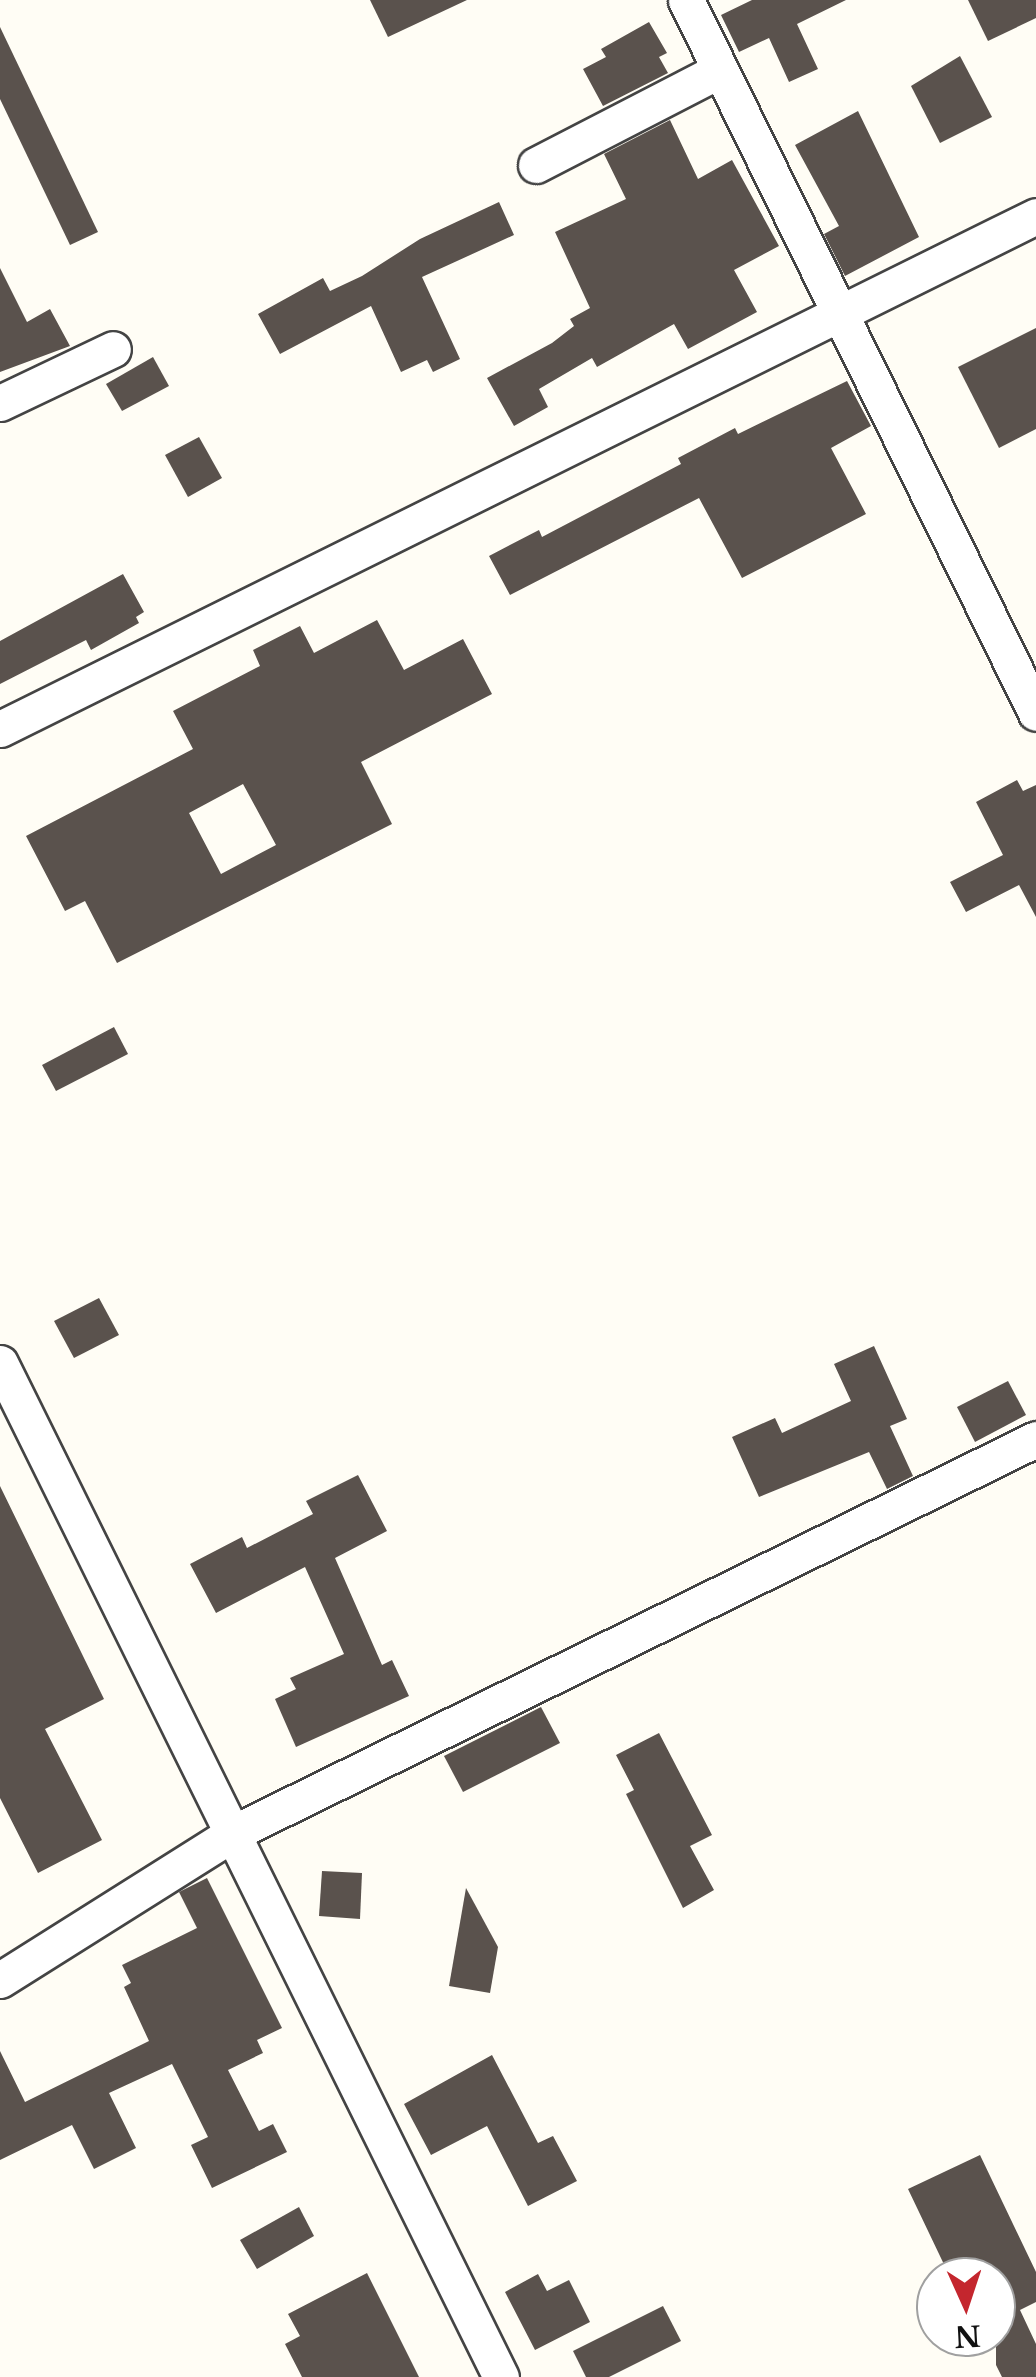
<!DOCTYPE html>
<style>
body{margin:0}
#map{position:relative;width:1036px;height:2377px;overflow:hidden;background:#fffdf5;font-family:"Libre Baskerville",serif}
div>[style]{position:absolute}
[style*='--x']{left:calc(var(--x)*1px);top:calc(var(--y)*1px);width:calc(var(--w)*1px);rotate:calc(var(--a)*1deg)}
.building>*{inset:0;background:#5a524d}
.roads{filter:drop-shadow(2px 0 #444) drop-shadow(-2px 0 #444) drop-shadow(0 2px #444) drop-shadow(0 -2px #444)}
.street>*{height:35px;margin:-17.5px;padding:0 17.5px;transform-origin:17.5px;border-radius:17.5px;background:#fff}
span{translate:-50% -50%;white-space:nowrap;text-align:center;line-height:1.15;-webkit-text-stroke:10px #fff;paint-order:stroke}
.north{position:absolute;left:916px;top:2257px;width:100px;height:100px;box-sizing:border-box;background:#fff;border:2px solid #a0a0a0;border-radius:50%;rotate:177deg;font-size:28px;font-weight:700;line-height:40px;text-align:center;color:#111}
.north::after{content:'';display:block;margin:auto;width:35px;height:45px;background:#c4262e;clip-path:polygon(50% 0,100% 100%,50% 72%,0 100%)}
</style>
<div id="map">
<div class="building">
<div style="clip-path:polygon(370px 0,467px 0,388px 37px)"></div>
<div style="clip-path:polygon(752px 0,846px 0,797px 24px,818px 69px,789px 82px,769px 38px,739px 52px,721px 15px)"></div>
<div style="clip-path:polygon(968px 0,1036px 0,1036px 18px,988px 41px)"></div>
<div style="clip-path:polygon(649px 22px,667px 53px,659px 57px,668px 73px,603px 106px,583px 69px,606px 57px,601px 49px)"></div>
<div style="clip-path:polygon(0 27px,98px 232px,70px 245px,0 99px)"></div>
<div style="clip-path:polygon(960px 56px,992px 117px,940px 143px,911px 86px)"></div>
<div style="clip-path:polygon(858px 111px,919px 237px,845px 276px,824px 234px,839px 226px,795px 145px)"></div>
<div style="clip-path:polygon(670px 120px,698px 179px,732px 160px,779px 246px,734px 270px,757px 312px,688px 349px,674px 324px,597px 367px,592px 358px,539px 389px,548px 407px,514px 426px,487px 378px,552px 343px,574px 326px,570px 319px,590px 308px,555px 232px,626px 199px,604px 154px)"></div>
<div style="clip-path:polygon(499px 202px,514px 235px,422px 277px,460px 359px,433px 372px,427px 360px,401px 372px,371px 306px,280px 354px,258px 314px,323px 278px,330px 291px,362px 276px,420px 239px)"></div>
<div style="clip-path:polygon(0 268px,27px 322px,50px 309px,70px 346px,0 372px)"></div>
<div style="clip-path:polygon(1036px 328px,1036px 429px,999px 448px,958px 367px)"></div>
<div style="clip-path:polygon(153px 357px,169px 386px,122px 411px,106px 384px)"></div>
<div style="clip-path:polygon(847px 381px,871px 426px,831px 448px,866px 514px,742px 578px,699px 498px,510px 595px,489px 556px,539px 530px,542px 537px,681px 464px,678px 458px,735px 428px,738px 434px)"></div>
<div style="clip-path:polygon(199px 437px,222px 478px,188px 497px,165px 455px)"></div>
<div style="clip-path:polygon(123px 574px,144px 612px,136px 617px,139px 623px,91px 650px,86px 640px,0 684px,0 641px)"></div>
<div style="clip-path:polygon(evenodd,377px 620px,404px 670px,463px 639px,492px 694px,361px 762px,392px 824px,117px 963px,85px 901px,65px 911px,26px 836px,193px 749px,173px 711px,260px 666px,253px 650px,300px 626px,314px 653px,377px 620px,243px 784px,276px 845px,221px 874px,189px 813px,243px 784px)"></div>
<div style="clip-path:polygon(1017px 780px,1023px 791px,1036px 785px,1036px 917px,1019px 885px,966px 912px,950px 882px,1003px 855px,976px 802px)"></div>
<div style="clip-path:polygon(114px 1027px,128px 1054px,56px 1091px,42px 1065px)"></div>
<div style="clip-path:polygon(99px 1298px,119px 1335px,74px 1358px,54px 1321px)"></div>
<div style="clip-path:polygon(874px 1346px,907px 1419px,890px 1426px,913px 1476px,887px 1489px,869px 1452px,759px 1497px,732px 1437px,775px 1418px,782px 1433px,851px 1401px,834px 1364px)"></div>
<div style="clip-path:polygon(1008px 1381px,1026px 1415px,975px 1442px,957px 1407px)"></div>
<div style="clip-path:polygon(358px 1475px,387px 1531px,335px 1558px,382px 1665px,392px 1660px,409px 1696px,296px 1747px,275px 1699px,296px 1689px,290px 1678px,344px 1654px,305px 1567px,216px 1613px,190px 1564px,242px 1537px,247px 1548px,313px 1514px,306px 1501px)"></div>
<div style="clip-path:polygon(0 1486px,104px 1699px,45px 1729px,102px 1840px,38px 1873px,0 1798px)"></div>
<div style="clip-path:polygon(541px 1707px,560px 1743px,463px 1792px,444px 1756px)"></div>
<div style="clip-path:polygon(659px 1733px,712px 1835px,690px 1846px,714px 1890px,683px 1908px,626px 1794px,634px 1790px,616px 1755px)"></div>
<div style="clip-path:polygon(322px 1871px,362px 1873px,360px 1919px,319px 1916px)"></div>
<div style="clip-path:polygon(207px 1878px,282px 2028px,257px 2040px,263px 2053px,228px 2070px,259px 2131px,273px 2124px,287px 2152px,212px 2188px,191px 2145px,208px 2137px,172px 2064px,109px 2093px,136px 2148px,94px 2169px,72px 2125px,0 2160px,0 2051px,25px 2102px,149px 2041px,124px 1987px,131px 1983px,122px 1965px,197px 1928px,179px 1892px)"></div>
<div style="clip-path:polygon(466px 1888px,498px 1947px,490px 1993px,449px 1986px)"></div>
<div style="clip-path:polygon(492px 2055px,538px 2143px,553px 2136px,577px 2181px,528px 2206px,487px 2126px,431px 2155px,404px 2104px)"></div>
<div style="clip-path:polygon(980px 2155px,1036px 2272px,1036px 2302px,1020px 2310px,1036px 2344px,1036px 2377px,1002px 2377px,996px 2365px,996px 2277px,950px 2277px,908px 2189px)"></div>
<div style="clip-path:polygon(299px 2207px,314px 2236px,257px 2269px,240px 2240px)"></div>
<div style="clip-path:polygon(367px 2273px,419px 2377px,302px 2377px,285px 2344px,300px 2336px,288px 2314px)"></div>
<div style="clip-path:polygon(538px 2274px,547px 2291px,569px 2280px,590px 2322px,535px 2350px,505px 2292px)"></div>
<div style="clip-path:polygon(663px 2306px,681px 2341px,609px 2377px,586px 2377px,573px 2351px)"></div>
</div>
<div class="roads">
<div class="street">
<div style="--x:686;--y:0;--w:794;--a:63.85"></div>
<div style="--x:536;--y:165;--w:207;--a:-27.3"></div>
<div style="--x:0;--y:403;--w:125;--a:-25.5"></div>
<div style="--x:0;--y:729;--w:1156;--a:-26.34"></div>
<div style="--x:0;--y:1363;--w:1131;--a:63.71"></div>
<div style="--x:0;--y:1980;--w:278;--a:-32.2"></div>
<div style="--x:235;--y:1832;--w:892;--a:-26.13"></div>
</div>
</div>
<div class="north">N</div>
</div>
